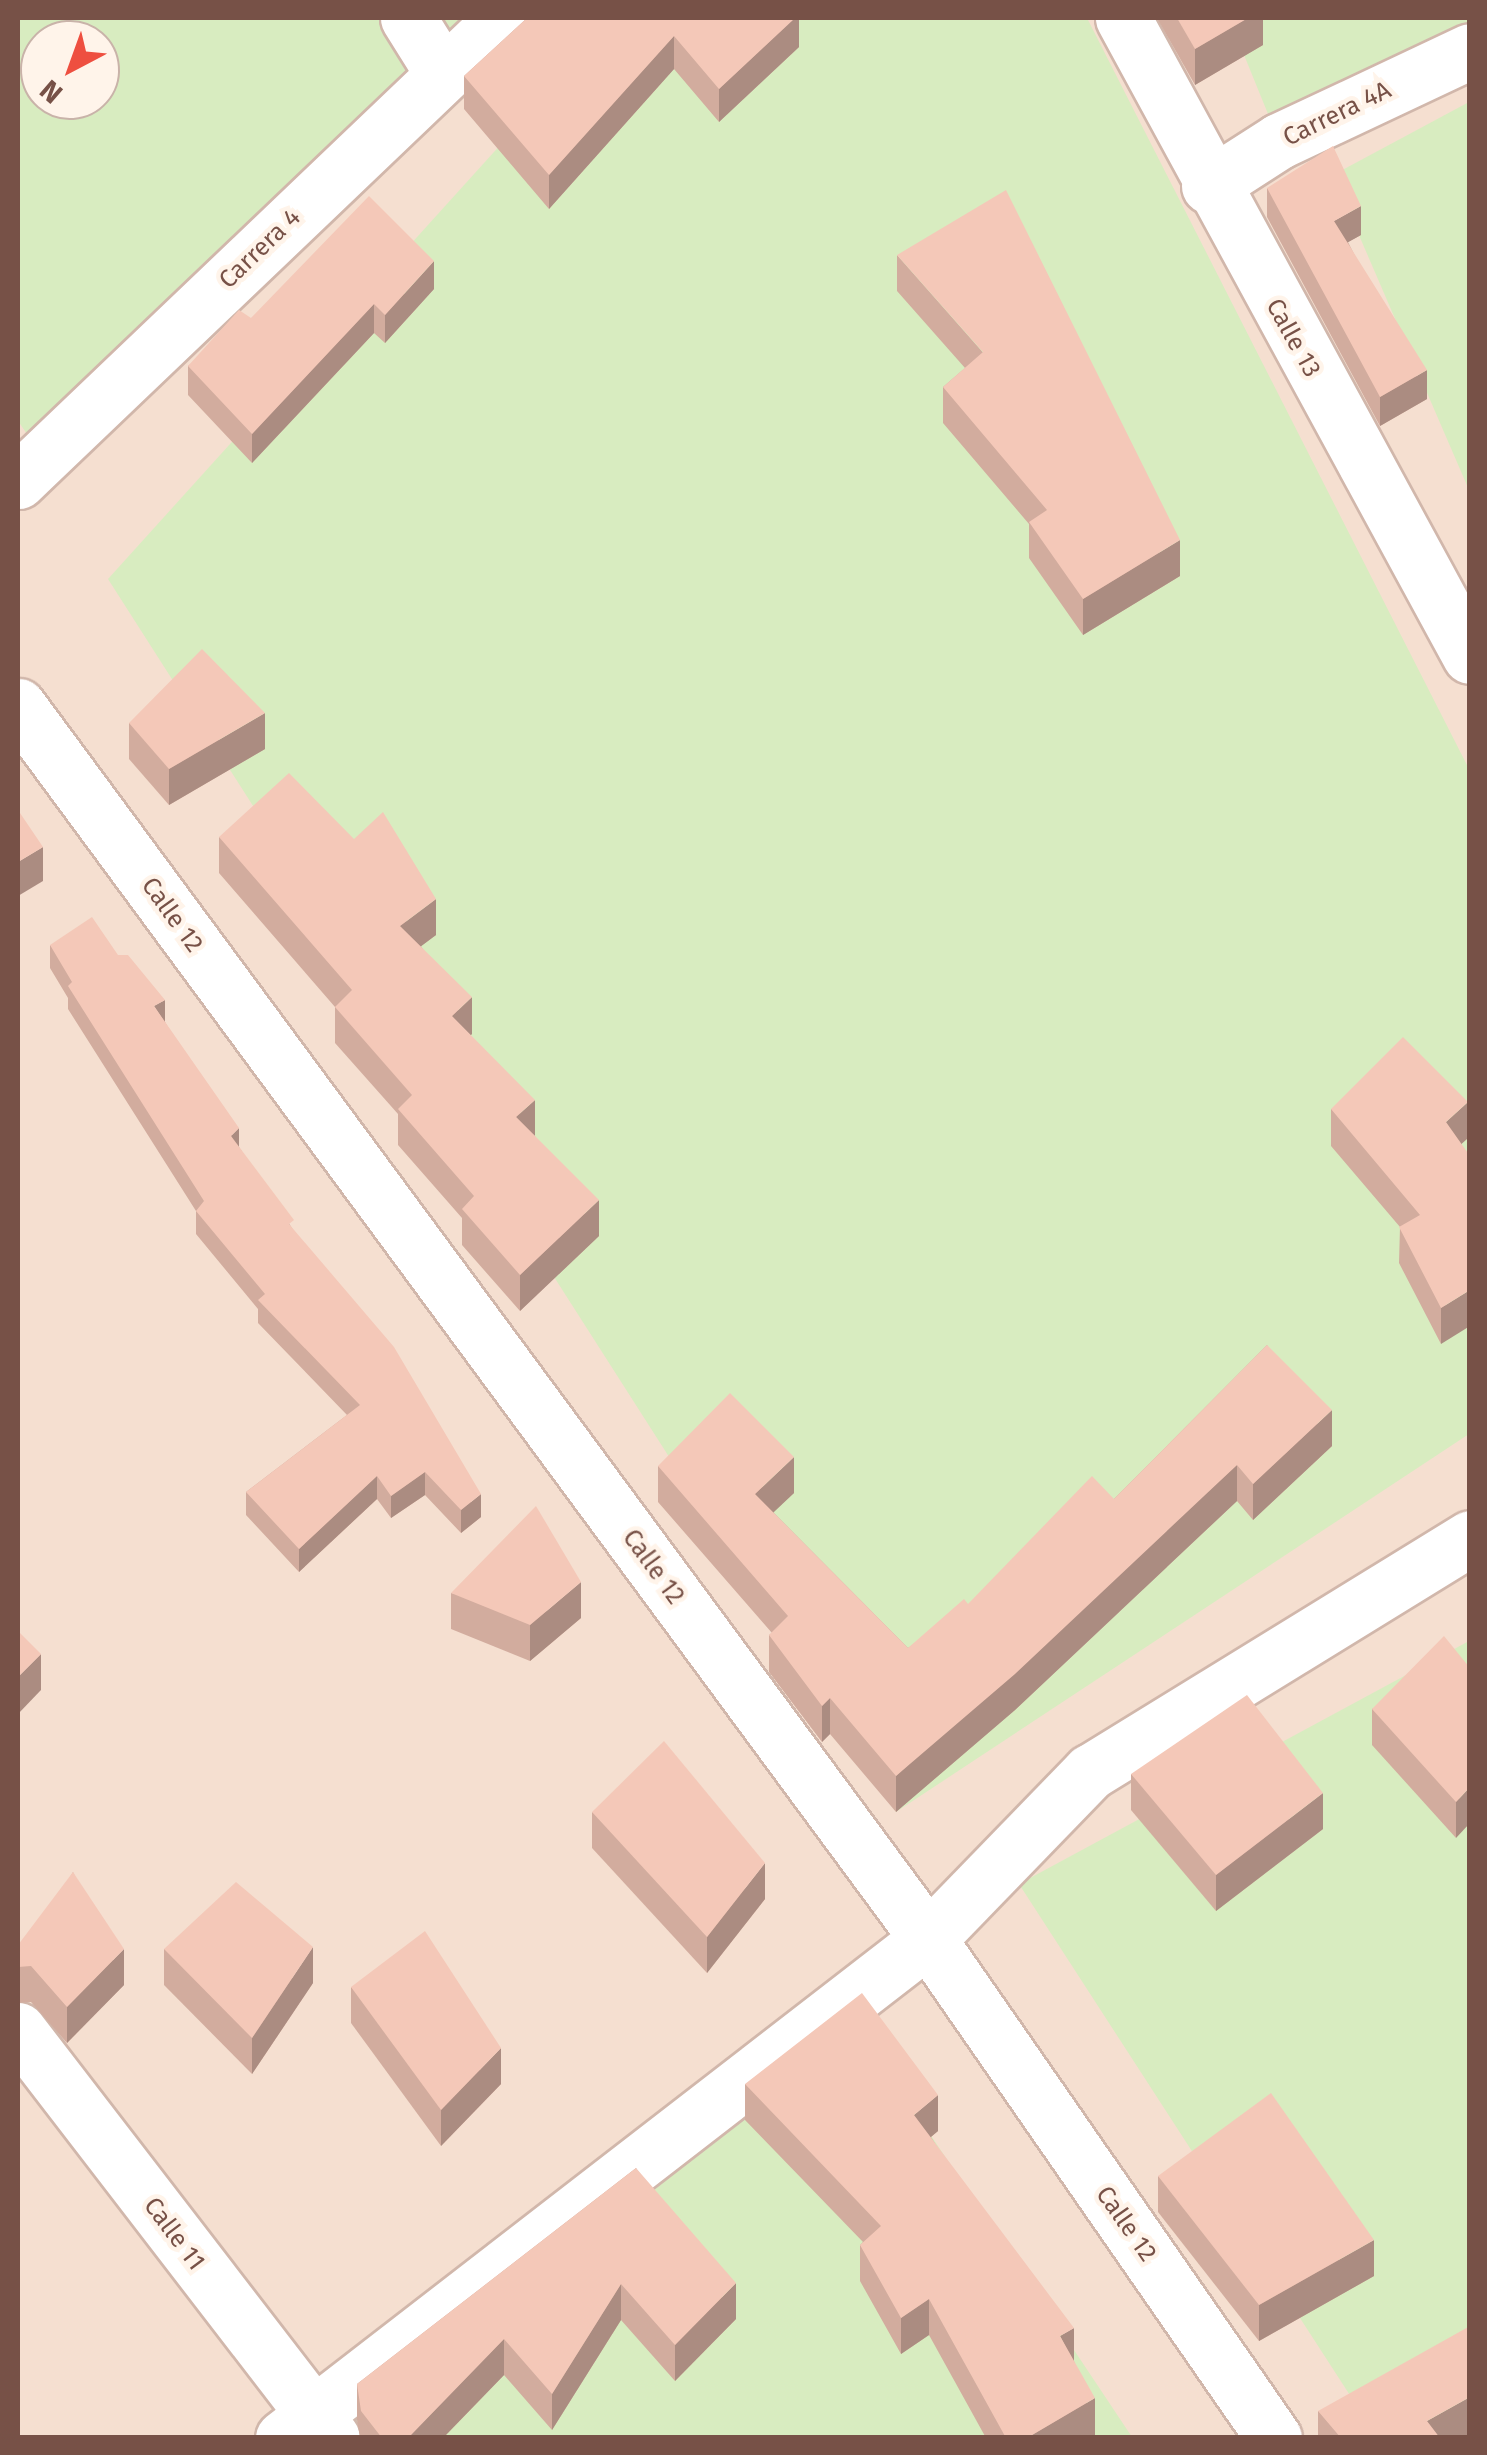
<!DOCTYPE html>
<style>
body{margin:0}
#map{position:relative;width:1487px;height:2455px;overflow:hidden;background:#fdefe2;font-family:"Fira Sans",sans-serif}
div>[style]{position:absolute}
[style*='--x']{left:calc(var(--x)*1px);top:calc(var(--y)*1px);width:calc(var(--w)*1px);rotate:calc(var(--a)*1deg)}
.residential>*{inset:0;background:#f5dfd0}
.green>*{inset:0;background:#d8ecc0}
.roads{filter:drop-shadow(2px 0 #d1b7ab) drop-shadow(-2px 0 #d1b7ab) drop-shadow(0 2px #d1b7ab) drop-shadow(0 -2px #d1b7ab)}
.minor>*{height:55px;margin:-27.5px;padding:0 27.5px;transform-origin:27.5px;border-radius:27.5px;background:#fff}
.wall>*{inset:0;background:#d2ac9e}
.shaded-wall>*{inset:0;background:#ab8c81}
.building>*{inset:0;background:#f4c8b8}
span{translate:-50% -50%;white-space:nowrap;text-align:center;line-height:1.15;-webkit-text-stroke:9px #fff4ea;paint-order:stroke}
.street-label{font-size:25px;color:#775147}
.frame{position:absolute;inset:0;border:20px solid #775147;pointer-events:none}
.north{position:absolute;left:20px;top:20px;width:100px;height:100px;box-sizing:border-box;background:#fff4ea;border:2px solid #c9b3a9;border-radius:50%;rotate:221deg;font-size:28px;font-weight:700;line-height:40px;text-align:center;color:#775147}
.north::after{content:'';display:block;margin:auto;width:35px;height:45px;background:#ee4f40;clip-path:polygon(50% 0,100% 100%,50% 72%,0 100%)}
</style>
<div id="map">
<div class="residential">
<div style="clip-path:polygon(evenodd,18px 18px,1469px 18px,1469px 2437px,18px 2437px,18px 18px,40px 40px,100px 40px,100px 100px,40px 100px,40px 40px)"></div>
</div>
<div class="green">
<div style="clip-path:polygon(evenodd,18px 18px,490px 18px,43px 457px,18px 421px,18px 18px,40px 40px,100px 40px,100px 100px,40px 100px,40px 40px)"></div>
<div style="clip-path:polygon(615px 18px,1087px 18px,1469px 769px,1469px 1434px,896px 1812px,108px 579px)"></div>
<div style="clip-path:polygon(1229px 18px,1469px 18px,1469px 51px,1279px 141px)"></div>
<div style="clip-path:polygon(1469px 102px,1469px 490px,1333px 175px)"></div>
<div style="clip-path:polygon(1469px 1641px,1469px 2437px,1377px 2437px,1019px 1884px)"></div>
<div style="clip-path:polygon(844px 2005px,1132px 2437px,355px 2438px,337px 2416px)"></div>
</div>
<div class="roads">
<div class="minor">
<div style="--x:408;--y:18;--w:66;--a:58"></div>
<div style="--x:1123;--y:18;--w:726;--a:61.46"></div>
<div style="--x:1209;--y:186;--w:83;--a:-32.7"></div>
<div style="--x:1279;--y:141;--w:211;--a:-25.2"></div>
<div style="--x:18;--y:481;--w:671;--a:-43.67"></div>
<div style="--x:18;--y:706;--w:1532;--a:53.57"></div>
<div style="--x:928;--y:1939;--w:607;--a:55.26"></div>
<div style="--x:18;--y:2030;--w:515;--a:52.42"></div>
<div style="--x:283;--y:2438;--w:815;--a:-37.73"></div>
<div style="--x:928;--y:1939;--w:233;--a:-45.9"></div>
<div style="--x:1090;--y:1772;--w:446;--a:-31.6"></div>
</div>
</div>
<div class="wall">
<div style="clip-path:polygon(527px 18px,799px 18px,799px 47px,719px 122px,674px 69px,549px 209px,464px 109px,464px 76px)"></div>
<div style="clip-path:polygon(1157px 18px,1263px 18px,1263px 45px,1195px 85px)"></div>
<div style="clip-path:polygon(1267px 188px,1361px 235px,1348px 242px,1427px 399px,1380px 426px,1267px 217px)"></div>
<div style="clip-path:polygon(897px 255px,1180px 576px,1083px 635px,1029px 558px,1029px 524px,943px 423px,943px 387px,965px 368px,897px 291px)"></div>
<div style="clip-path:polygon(434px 289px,385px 343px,374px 333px,252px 463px,188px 395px,188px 366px,251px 318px)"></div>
<div style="clip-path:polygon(129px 723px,265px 749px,169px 805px,129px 759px)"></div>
<div style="clip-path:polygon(219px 837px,436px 935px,421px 946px,472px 1034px,470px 1035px,599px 1236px,520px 1311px,462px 1245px,462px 1218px,398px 1145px,398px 1114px,335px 1043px,335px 1007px,219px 873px)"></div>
<div style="clip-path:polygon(50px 945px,165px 1022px,239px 1147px,481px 1517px,461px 1533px,425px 1495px,391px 1518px,377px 1499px,299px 1572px,246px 1515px,246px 1492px,347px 1415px,258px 1323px,258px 1309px,196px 1234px,196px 1211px,68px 1009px,68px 998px,50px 968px)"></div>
<div style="clip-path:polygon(1331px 1109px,1468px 1138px,1461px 1144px,1441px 1344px,1399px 1263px,1400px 1227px,1331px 1146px)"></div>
<div style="clip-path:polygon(1267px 1345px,1332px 1446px,1253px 1520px,1237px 1501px,1015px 1710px,896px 1812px,830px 1734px,822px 1742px,769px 1672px,769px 1635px,772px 1633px,658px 1502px,658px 1466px,794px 1493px,773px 1512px,908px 1648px,1114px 1499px)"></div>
<div style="clip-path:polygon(451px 1593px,581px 1618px,530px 1661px,451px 1629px)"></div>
<div style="clip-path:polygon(1470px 1668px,1456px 1838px,1372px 1745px,1372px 1709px)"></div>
<div style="clip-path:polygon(1131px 1774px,1323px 1829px,1216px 1911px,1131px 1810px)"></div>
<div style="clip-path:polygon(592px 1812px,765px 1899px,707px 1973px,592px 1848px)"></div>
<div style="clip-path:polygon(73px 1872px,124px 1985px,67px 2043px,31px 2002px,18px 2003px,18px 1967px)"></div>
<div style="clip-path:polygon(164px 1949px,313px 1983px,252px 2074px,164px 1985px)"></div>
<div style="clip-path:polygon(351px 1987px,501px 2084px,441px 2146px,351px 2023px)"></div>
<div style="clip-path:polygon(745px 2084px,938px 2131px,931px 2137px,1074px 2361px,1095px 2435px,1090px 2438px,986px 2438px,929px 2335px,901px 2354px,860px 2281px,860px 2245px,863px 2242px,745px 2120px)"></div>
<div style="clip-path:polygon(636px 2168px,736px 2319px,675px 2381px,621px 2320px,552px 2430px,504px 2375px,443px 2438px,360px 2438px,357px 2420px,357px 2384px)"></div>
<div style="clip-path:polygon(1158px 2176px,1374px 2276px,1259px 2341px,1158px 2212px)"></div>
<div style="clip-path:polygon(1318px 2411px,1462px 2438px,1318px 2438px)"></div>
</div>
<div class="shaded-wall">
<div style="clip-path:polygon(795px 18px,799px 18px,799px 47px,719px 122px,719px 89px)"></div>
<div style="clip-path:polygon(1248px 18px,1263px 18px,1263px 45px,1195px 85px,1195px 49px)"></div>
<div style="clip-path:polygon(674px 36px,674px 69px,549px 209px,549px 175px)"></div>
<div style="clip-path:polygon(1361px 206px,1361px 235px,1334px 250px,1334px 221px)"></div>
<div style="clip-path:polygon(434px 261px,434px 289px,385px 343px,385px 315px)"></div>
<div style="clip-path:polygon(374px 304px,374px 333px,252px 463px,252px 434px)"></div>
<div style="clip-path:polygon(1427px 370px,1427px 399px,1380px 426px,1380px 397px)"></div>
<div style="clip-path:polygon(1180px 540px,1180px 576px,1083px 635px,1083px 599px)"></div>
<div style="clip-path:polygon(265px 713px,265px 749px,169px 805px,169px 769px)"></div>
<div style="clip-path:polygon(43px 847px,43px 881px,18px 896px,18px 862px)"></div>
<div style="clip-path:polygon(436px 899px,436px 935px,400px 962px,400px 926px)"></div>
<div style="clip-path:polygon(472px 997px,472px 1034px,452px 1053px,452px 1016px)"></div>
<div style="clip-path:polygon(165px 1000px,165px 1023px,154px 1006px)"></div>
<div style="clip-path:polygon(535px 1100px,535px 1136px,516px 1117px)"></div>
<div style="clip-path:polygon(1468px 1102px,1468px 1138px,1446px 1158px,1446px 1122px)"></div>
<div style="clip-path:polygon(239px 1128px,239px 1151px,231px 1136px)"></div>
<div style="clip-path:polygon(599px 1200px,599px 1236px,520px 1311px,520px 1275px)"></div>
<div style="clip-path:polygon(1470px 1290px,1470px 1326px,1441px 1344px,1441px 1308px)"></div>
<div style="clip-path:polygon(1332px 1410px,1332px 1446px,1253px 1520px,1253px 1484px)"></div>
<div style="clip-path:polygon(794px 1457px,794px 1493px,755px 1530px,755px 1494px)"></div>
<div style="clip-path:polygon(1237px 1465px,1237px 1501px,1015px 1710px,896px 1812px,896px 1776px)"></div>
<div style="clip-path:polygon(425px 1472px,425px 1495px,391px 1518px,391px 1496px)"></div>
<div style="clip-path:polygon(377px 1476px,377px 1499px,299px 1572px,299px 1549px)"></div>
<div style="clip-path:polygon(481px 1494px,481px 1517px,461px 1533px,461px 1510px)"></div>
<div style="clip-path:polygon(581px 1582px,581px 1618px,530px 1661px,530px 1625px)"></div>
<div style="clip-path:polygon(41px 1654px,41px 1690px,18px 1714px,18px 1677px)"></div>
<div style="clip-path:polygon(830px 1698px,830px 1734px,822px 1742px,822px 1706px)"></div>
<div style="clip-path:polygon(1470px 1787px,1470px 1823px,1456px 1838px,1456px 1802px)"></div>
<div style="clip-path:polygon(1323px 1793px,1323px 1829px,1216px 1911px,1216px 1875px)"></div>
<div style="clip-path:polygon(765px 1863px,765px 1899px,707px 1973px,707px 1937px)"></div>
<div style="clip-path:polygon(313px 1947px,313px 1983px,252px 2074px,252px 2038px)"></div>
<div style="clip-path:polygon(124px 1949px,124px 1985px,67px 2043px,67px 2007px)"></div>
<div style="clip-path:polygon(501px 2048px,501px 2084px,441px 2146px,441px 2110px)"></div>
<div style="clip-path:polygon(938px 2095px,938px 2131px,914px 2151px,914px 2115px)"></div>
<div style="clip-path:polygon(1374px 2240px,1374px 2276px,1259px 2341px,1259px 2305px)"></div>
<div style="clip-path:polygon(736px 2283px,736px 2319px,675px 2381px,675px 2345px)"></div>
<div style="clip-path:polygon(621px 2284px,621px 2320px,552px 2430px,552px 2394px)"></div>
<div style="clip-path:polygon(929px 2299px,929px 2335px,901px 2354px,901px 2318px)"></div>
<div style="clip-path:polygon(1074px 2328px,1074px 2364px,1060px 2336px)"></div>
<div style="clip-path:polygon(504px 2339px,504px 2375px,443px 2438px,408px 2438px)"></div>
<div style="clip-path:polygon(1470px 2397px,1470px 2433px,1462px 2438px,1427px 2438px,1427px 2421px)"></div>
<div style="clip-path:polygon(1095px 2398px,1095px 2435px,1090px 2438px,1027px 2438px)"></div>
</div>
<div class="building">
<div style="clip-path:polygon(527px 18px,795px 18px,719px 89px,674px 36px,549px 175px,464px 76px)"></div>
<div style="clip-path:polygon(1177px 18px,1248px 18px,1195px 49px)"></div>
<div style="clip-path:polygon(1333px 146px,1361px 206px,1334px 221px,1427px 370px,1380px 397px,1267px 188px)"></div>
<div style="clip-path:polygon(1006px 190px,1180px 540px,1083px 599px,1029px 522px,1047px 510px,943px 387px,983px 352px,897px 255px)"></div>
<div style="clip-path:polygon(369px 196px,434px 261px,385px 315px,374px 304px,252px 434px,188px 366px,239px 310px,251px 318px)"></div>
<div style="clip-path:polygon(202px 649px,265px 713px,169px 769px,129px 723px)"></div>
<div style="clip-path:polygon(289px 773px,354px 839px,383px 812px,436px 899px,400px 926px,472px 997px,452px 1016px,535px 1100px,516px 1117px,599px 1200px,520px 1275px,462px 1209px,474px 1196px,398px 1109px,412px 1095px,335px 1007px,352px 990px,219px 837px)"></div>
<div style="clip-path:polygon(18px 810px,43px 847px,18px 862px)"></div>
<div style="clip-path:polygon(92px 917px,118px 955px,128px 955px,165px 1000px,154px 1006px,239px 1128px,231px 1136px,294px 1220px,289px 1224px,394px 1347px,481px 1494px,461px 1510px,425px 1472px,391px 1496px,377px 1476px,299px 1549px,246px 1492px,360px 1405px,258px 1300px,265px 1294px,196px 1211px,204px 1201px,68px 986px,72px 982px,50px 945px)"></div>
<div style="clip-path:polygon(1403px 1037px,1468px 1102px,1446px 1122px,1470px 1156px,1470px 1290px,1441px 1308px,1399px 1227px,1420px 1215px,1331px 1109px)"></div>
<div style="clip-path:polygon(1267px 1345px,1332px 1410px,1253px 1484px,1237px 1465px,1015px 1674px,896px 1776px,830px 1698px,822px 1706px,769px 1635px,788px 1616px,658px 1466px,730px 1393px,794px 1457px,755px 1494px,908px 1648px,964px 1599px,968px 1604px,1092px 1476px,1114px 1499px)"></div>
<div style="clip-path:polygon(536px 1506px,581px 1582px,530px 1625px,451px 1593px)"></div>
<div style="clip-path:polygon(18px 1631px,41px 1654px,18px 1677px)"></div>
<div style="clip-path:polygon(1444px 1636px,1470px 1668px,1470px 1787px,1456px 1802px,1372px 1709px)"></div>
<div style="clip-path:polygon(1247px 1695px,1323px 1793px,1216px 1875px,1131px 1774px)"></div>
<div style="clip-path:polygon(664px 1741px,765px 1863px,707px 1937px,592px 1812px)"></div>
<div style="clip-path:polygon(73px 1872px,124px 1949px,67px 2007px,31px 1966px,18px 1967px,18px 1945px)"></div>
<div style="clip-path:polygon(236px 1882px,313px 1947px,252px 2038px,164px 1949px)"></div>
<div style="clip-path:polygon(425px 1931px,501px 2048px,441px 2110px,351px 1987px)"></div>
<div style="clip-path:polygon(862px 1993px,938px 2095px,914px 2115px,1074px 2328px,1060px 2336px,1095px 2398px,1027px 2438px,1006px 2438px,929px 2299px,901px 2318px,860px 2245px,881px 2226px,745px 2084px)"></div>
<div style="clip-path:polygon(1271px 2093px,1374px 2240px,1259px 2305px,1158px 2176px)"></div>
<div style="clip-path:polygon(636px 2168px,736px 2283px,675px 2345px,621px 2284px,552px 2394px,504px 2339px,408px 2438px,382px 2438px,361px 2411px,357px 2384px)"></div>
<div style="clip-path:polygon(1470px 2326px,1470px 2397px,1427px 2421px,1440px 2438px,1341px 2438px,1318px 2411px)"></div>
</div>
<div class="street-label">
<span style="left:1337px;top:114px;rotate:-26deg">Carrera 4A</span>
<span style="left:260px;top:249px;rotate:-44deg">Carrera 4</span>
<span style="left:1293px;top:338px;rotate:61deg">Calle 13</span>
<span style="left:172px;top:915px;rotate:54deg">Calle 12</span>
<span style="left:653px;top:1567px;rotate:54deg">Calle 12</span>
<span style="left:1126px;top:2224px;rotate:55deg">Calle 12</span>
<span style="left:174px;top:2234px;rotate:53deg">Calle 11</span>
</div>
<div class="frame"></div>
<div class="north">N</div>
</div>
